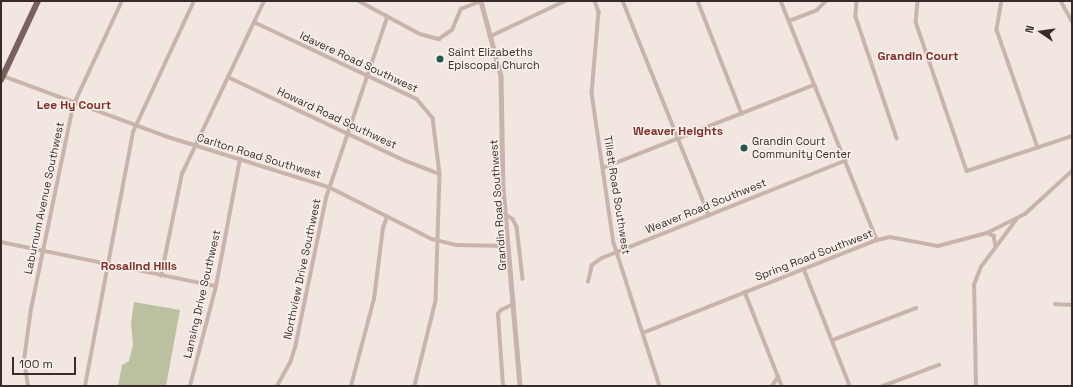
<!DOCTYPE html>
<style>
body{margin:0}
#map{position:relative;width:1073px;height:387px;overflow:hidden;background:#f2e6e0;font-family:"Space Grotesk",sans-serif}
div>[style]{position:absolute}
[style*='--x']{left:calc(var(--x)*1px);top:calc(var(--y)*1px);width:calc(var(--w)*1px);rotate:calc(var(--a)*1deg)}
.green>*{inset:0;background:#bbc0a1}
.minor>*{height:3.5px;margin:-1.75px;padding:0 1.75px;transform-origin:1.75px;border-radius:1.75px;background:#c9b4ac}
.tertiary>*{height:4.5px;margin:-2.25px;padding:0 2.25px;transform-origin:2.25px;border-radius:2.25px;background:#c9b4ac}
.primary>*{height:5.5px;margin:-2.75px;padding:0 2.75px;transform-origin:2.75px;border-radius:2.75px;background:#79615d}
.dots>*{width:11px;height:11px;translate:-50% -50%;box-sizing:border-box;border:2px solid #f9f1ec;border-radius:50%}
span{translate:-50% -50%;white-space:nowrap;text-align:center;line-height:1.15;-webkit-text-stroke:3px #f9f1ec;paint-order:stroke}
.poi-label{font-size:11px;color:#382c2b}
.left{translate:0 -50%;text-align:left}
.street-label{font-size:11px;color:#382c2b}
.neighbourhood-label{font-size:12px;color:#822e29;font-weight:700}
.frame{position:absolute;inset:0;border:2px solid #382c2b;pointer-events:none}
.north{position:absolute;left:1021px;top:12px;width:40px;height:40px;-webkit-text-stroke:3px #f9f1ec;paint-order:stroke;rotate:283deg;font-size:11px;font-weight:700;line-height:16px;text-align:center;color:#382c2b}
.north::after{content:'';display:block;margin:auto;width:14px;height:18px;background:#382c2b;clip-path:polygon(50% 0,100% 100%,50% 72%,0 100%)}
.scale{position:absolute;left:12px;top:357px;width:64px;height:18px;box-sizing:border-box;border:2px solid #382c2b;border-top:0;padding-left:5px;font-size:12px;line-height:14px;white-space:nowrap;color:#382c2b;-webkit-text-stroke:3px #f9f1ec;paint-order:stroke}
</style>
<div id="map">
<div class="green">
<div style="clip-path:polygon(134px 302px,180px 310px,166px 386px,118px 386px,122px 365px,129px 361px,133px 345px,131px 323px)"></div>
</div>
<div class="minor">
<div style="--x:359;--y:1;--w:69;--a:28.4"></div>
<div style="--x:420;--y:34;--w:20;--a:15"></div>
<div style="--x:439;--y:39;--w:16;--a:-35"></div>
<div style="--x:452;--y:30;--w:23;--a:-67"></div>
<div style="--x:461;--y:9;--w:22;--a:-22"></div>
<div style="--x:595;--y:1;--w:12;--a:70"></div>
<div style="--x:599;--y:12;--w:81;--a:94.9"></div>
<div style="--x:592;--y:93;--w:152;--a:81.7"></div>
<div style="--x:614;--y:243;--w:150;--a:72.2"></div>
<div style="--x:623;--y:1;--w:231;--a:68.1"></div>
<div style="--x:698;--y:1;--w:121;--a:68.7"></div>
<div style="--x:781;--y:1;--w:258;--a:68.1"></div>
<div style="--x:857;--y:1;--w:16;--a:94"></div>
<div style="--x:856;--y:17;--w:128;--a:71.3"></div>
<div style="--x:918;--y:1;--w:21;--a:95"></div>
<div style="--x:916;--y:22;--w:157;--a:71.1"></div>
<div style="--x:967;--y:171;--w:111;--a:-18.4"></div>
<div style="--x:1002;--y:1;--w:29;--a:100"></div>
<div style="--x:997;--y:30;--w:125;--a:70.8"></div>
<div style="--x:1061;--y:1;--w:23;--a:61"></div>
<div style="--x:789;--y:21;--w:30;--a:-21"></div>
<div style="--x:817;--y:10;--w:13;--a:-45"></div>
<div style="--x:254;--y:22;--w:180;--a:25.3"></div>
<div style="--x:417;--y:99;--w:25;--a:50"></div>
<div style="--x:433;--y:118;--w:56;--a:82.9"></div>
<div style="--x:440;--y:174;--w:127;--a:91.8"></div>
<div style="--x:436;--y:301;--w:88;--a:103.9"></div>
<div style="--x:491;--y:36;--w:82;--a:-25.3"></div>
<div style="--x:3;--y:76;--w:173;--a:20.3"></div>
<div style="--x:165;--y:136;--w:172;--a:17.3"></div>
<div style="--x:329;--y:187;--w:115;--a:26.8"></div>
<div style="--x:432;--y:239;--w:25;--a:14"></div>
<div style="--x:456;--y:245;--w:52;--a:1.1"></div>
<div style="--x:228;--y:77;--w:197;--a:25.3"></div>
<div style="--x:406;--y:161;--w:36;--a:21"></div>
<div style="--x:603;--y:168;--w:227;--a:-21.5"></div>
<div style="--x:505;--y:214;--w:9;--a:32"></div>
<div style="--x:513;--y:219;--w:9;--a:63"></div>
<div style="--x:517;--y:227;--w:52;--a:83.4"></div>
<div style="--x:988;--y:233;--w:7;--a:27"></div>
<div style="--x:994;--y:236;--w:10;--a:79"></div>
<div style="--x:1;--y:242;--w:219;--a:11.6"></div>
<div style="--x:804;--y:269;--w:126;--a:68.5"></div>
<div style="--x:161;--y:276;--w:104;--a:-78.4"></div>
<div style="--x:182;--y:174;--w:191;--a:-64.6"></div>
<div style="--x:588;--y:282;--w:17;--a:-77"></div>
<div style="--x:592;--y:265;--w:12;--a:-35"></div>
<div style="--x:602;--y:258;--w:262;--a:-21.8"></div>
<div style="--x:745;--y:292;--w:101;--a:68.5"></div>
<div style="--x:1055;--y:304;--w:17;--a:3"></div>
<div style="--x:643;--y:333;--w:252;--a:-21.7"></div>
<div style="--x:877;--y:240;--w:13;--a:-13"></div>
<div style="--x:890;--y:237;--w:49;--a:10.6"></div>
<div style="--x:938;--y:246;--w:51;--a:-14.9"></div>
<div style="--x:987;--y:233;--w:42;--a:-26.6"></div>
<div style="--x:1025;--y:214;--w:64;--a:-42.5"></div>
<div style="--x:833;--y:340;--w:89;--a:-21.1"></div>
<div style="--x:28;--y:386;--w:26;--a:-99"></div>
<div style="--x:24;--y:360;--w:51;--a:-82.2"></div>
<div style="--x:31;--y:309;--w:207;--a:-78.3"></div>
<div style="--x:73;--y:106;--w:116;--a:-65"></div>
<div style="--x:85;--y:386;--w:258;--a:-79.3"></div>
<div style="--x:133;--y:132;--w:145;--a:-65"></div>
<div style="--x:190;--y:386;--w:103;--a:-75.4"></div>
<div style="--x:216;--y:286;--w:129;--a:-79.3"></div>
<div style="--x:277;--y:386;--w:26;--a:-61"></div>
<div style="--x:290;--y:363;--w:16;--a:-72"></div>
<div style="--x:295;--y:348;--w:153;--a:-78.3"></div>
<div style="--x:326;--y:198;--w:190;--a:-71.3"></div>
<div style="--x:351;--y:386;--w:90;--a:-75.2"></div>
<div style="--x:374;--y:299;--w:72;--a:-82.8"></div>
<div style="--x:383;--y:228;--w:12;--a:-70"></div>
<div style="--x:503;--y:386;--w:72;--a:-94"></div>
<div style="--x:498;--y:314;--w:5;--a:-53"></div>
<div style="--x:501;--y:310;--w:14;--a:-25"></div>
<div style="--x:772;--y:386;--w:11;--a:-56"></div>
<div style="--x:883;--y:386;--w:60;--a:-20.6"></div>
<div style="--x:976;--y:386;--w:101;--a:-91.1"></div>
<div style="--x:974;--y:285;--w:19;--a:-69"></div>
<div style="--x:981;--y:267;--w:59;--a:-53.3"></div>
</div>
<div class="tertiary">
<div style="--x:481;--y:1;--w:78;--a:75.1"></div>
<div style="--x:501;--y:76;--w:111;--a:89"></div>
<div style="--x:503;--y:187;--w:200;--a:85.1"></div>
</div>
<div class="primary">
<div style="--x:1;--y:80;--w:87;--a:-64.9"></div>
</div>
<div class="dots">
<div style="left:440px;top:59px;background:#235751"></div>
<div style="left:744px;top:148px;background:#235751"></div>
</div>
<div class="poi-label">
<span class="left" style="left:448px;top:59px">Saint Elizabeths<br>Episcopal Church</span>
<span class="left" style="left:752px;top:148px">Grandin Court<br>Community Center</span>
</div>
<div class="street-label">
<span style="left:359px;top:62px;rotate:25deg">Idavere Road Southwest</span>
<span style="left:337px;top:118px;rotate:25deg">Howard Road Southwest</span>
<span style="left:259px;top:156px;rotate:17deg">Carlton Road Southwest</span>
<span style="left:617px;top:195px;rotate:81deg">Tillett Road Southwest</span>
<span style="left:44px;top:198px;rotate:-78deg">Laburnum Avenue Southwest</span>
<span style="left:498px;top:205px;rotate:-94deg">Grandin Road Southwest</span>
<span style="left:706px;top:206px;rotate:-22deg">Weaver Road Southwest</span>
<span style="left:814px;top:255px;rotate:-21deg">Spring Road Southwest</span>
<span style="left:302px;top:269px;rotate:-78deg">Northview Drive Southwest</span>
<span style="left:202px;top:294px;rotate:-77deg">Lansing Drive Southwest</span>
</div>
<div class="neighbourhood-label">
<span style="left:918px;top:57px">Grandin Court</span>
<span style="left:74px;top:106px">Lee Hy Court</span>
<span style="left:678px;top:132px">Weaver Heights</span>
<span style="left:139px;top:267px">Rosalind Hills</span>
</div>
<div class="frame"></div>
<div class="north">N</div>
<div class="scale">100 m</div>
</div>
